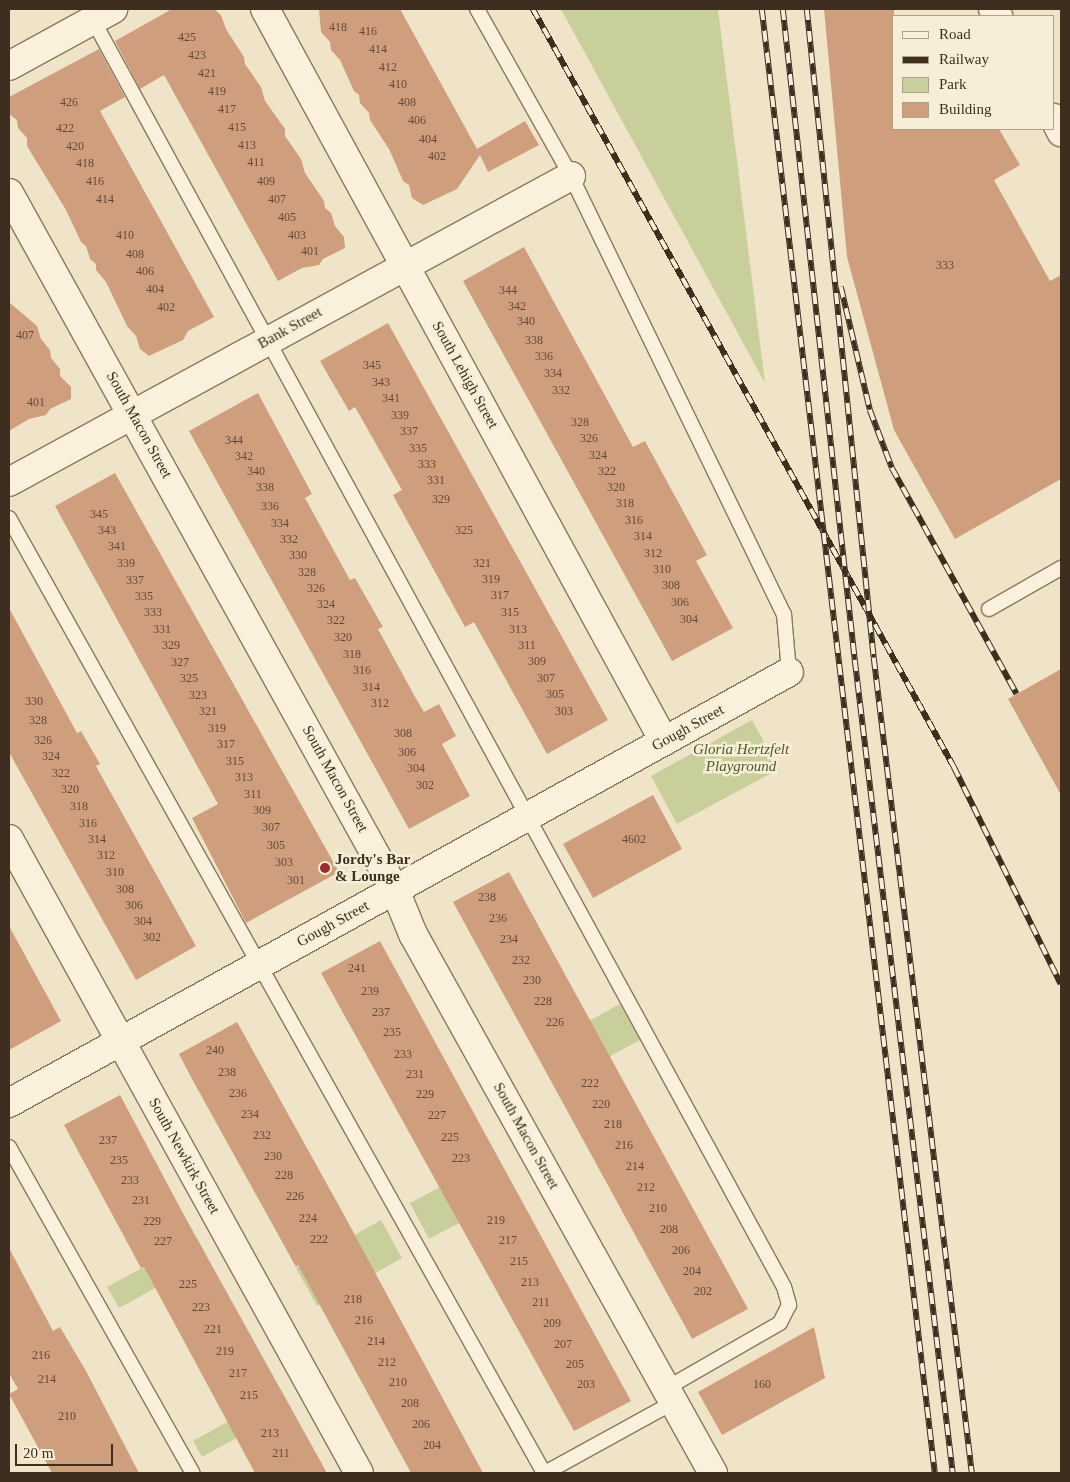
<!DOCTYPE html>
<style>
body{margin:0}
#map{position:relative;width:1070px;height:1482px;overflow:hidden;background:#f0e4c8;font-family:"Times New Roman",serif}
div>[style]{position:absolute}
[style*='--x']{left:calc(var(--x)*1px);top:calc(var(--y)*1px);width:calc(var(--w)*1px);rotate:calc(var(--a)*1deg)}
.green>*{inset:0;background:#c9cf9b}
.building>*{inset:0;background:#cf9f7d}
.roads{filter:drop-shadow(1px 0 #8d765c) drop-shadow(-1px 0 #8d765c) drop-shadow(0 1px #8d765c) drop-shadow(0 -1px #8d765c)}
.lane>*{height:14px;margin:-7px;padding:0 7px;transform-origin:7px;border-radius:7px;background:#faf1dc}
.street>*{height:28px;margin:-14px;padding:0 14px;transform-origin:14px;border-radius:14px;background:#faf1dc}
.rail>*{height:5.5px;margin-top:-2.75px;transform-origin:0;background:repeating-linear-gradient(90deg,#f7eed8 0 11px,#3d2e20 0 22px);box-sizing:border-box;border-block:1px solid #3d2e20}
.dots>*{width:14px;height:14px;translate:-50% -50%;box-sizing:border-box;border:2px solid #f7eed8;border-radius:50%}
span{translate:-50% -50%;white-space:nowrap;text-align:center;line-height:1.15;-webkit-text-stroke:5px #f7eed8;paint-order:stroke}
.number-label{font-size:12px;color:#624a37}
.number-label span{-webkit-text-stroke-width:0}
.street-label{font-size:15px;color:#3d2e20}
.park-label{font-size:15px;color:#4d5a26;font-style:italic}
.poi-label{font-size:15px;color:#3d2e20;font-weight:700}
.left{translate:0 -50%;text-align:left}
.frame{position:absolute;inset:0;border:10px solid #3d2e20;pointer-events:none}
.legend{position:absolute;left:892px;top:15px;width:162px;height:115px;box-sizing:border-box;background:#f7eed8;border:1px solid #ada18e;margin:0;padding:6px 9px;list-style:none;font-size:15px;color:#3d2e20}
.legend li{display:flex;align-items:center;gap:10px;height:25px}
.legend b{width:25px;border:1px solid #ada18e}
.scale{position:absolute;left:15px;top:1444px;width:98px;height:22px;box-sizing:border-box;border:2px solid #3d2e20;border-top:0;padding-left:6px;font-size:15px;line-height:18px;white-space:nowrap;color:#3d2e20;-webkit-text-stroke:4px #f7eed8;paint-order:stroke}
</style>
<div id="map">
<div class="green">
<div style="clip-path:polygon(561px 9px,718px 9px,765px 383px)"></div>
<div style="clip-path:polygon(752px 720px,779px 769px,677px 824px,651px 776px)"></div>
<div style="clip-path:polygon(620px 1004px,640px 1040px,555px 1086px,535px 1050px)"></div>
<div style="clip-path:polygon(497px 1157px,516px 1193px,429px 1239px,410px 1203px)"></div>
<div style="clip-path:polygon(381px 1220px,402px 1258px,317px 1306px,296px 1268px)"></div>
<div style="clip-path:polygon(197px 1238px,208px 1259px,119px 1308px,107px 1287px)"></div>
<div style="clip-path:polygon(282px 1392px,291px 1408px,202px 1457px,193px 1441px)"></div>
</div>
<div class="building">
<div style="clip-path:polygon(172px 9px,214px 9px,221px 15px,226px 29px,244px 57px,245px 64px,261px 87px,265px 101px,285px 129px,285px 136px,301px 159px,305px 173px,324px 201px,325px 208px,331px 213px,335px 226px,344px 237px,345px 248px,323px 259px,319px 265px,302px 268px,278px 281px,164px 75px,140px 89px,115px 41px)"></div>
<div style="clip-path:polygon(319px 9px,400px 9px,477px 149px,525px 121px,539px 145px,488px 172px,480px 155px,457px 189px,423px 205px,412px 198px,409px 185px,403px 181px,389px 149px,370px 120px,369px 113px,360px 103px,359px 95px,354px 91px,340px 60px,331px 50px,330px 42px,321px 32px)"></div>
<div style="clip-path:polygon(824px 9px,894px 9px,894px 129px,999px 129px,1020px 165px,994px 180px,1050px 281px,1061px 275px,1061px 479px,955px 539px,894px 430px,847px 257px)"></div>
<div style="clip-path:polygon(99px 49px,125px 97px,100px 111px,214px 317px,188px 331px,183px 340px,149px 356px,140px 349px,136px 336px,127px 326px,106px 282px,96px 270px,96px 264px,90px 259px,86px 246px,81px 242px,66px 210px,27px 146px,27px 138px,18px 128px,17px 120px,9px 114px,9px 97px)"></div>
<div style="clip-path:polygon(524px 247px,633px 447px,645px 441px,707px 555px,696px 561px,733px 628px,672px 661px,463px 281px)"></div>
<div style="clip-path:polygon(9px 302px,37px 326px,41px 339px,50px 350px,51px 358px,60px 369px,60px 376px,71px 387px,71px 399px,50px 409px,46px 415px,29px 419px,9px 431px)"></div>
<div style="clip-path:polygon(388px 323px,608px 720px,547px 754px,474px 622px,465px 627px,393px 495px,402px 490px,355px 407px,349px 411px,320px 361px)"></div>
<div style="clip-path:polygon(258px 393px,312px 494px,305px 498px,350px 580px,355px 578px,383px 627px,378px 629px,414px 695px,424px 712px,439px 704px,456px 736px,442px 744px,470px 796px,409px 829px,189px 431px)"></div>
<div style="clip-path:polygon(115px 473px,339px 872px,246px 923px,192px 818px,218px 804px,55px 506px)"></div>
<div style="clip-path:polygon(9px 608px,77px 733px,81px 731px,100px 764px,96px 766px,196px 946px,136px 980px,9px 752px)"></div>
<div style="clip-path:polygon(1061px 669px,1061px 795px,1008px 699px)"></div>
<div style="clip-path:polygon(653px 795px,682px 849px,593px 898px,563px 844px)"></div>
<div style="clip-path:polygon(509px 872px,748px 1309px,692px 1339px,453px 902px)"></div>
<div style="clip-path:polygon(9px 926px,61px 1021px,9px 1050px)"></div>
<div style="clip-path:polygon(380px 941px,631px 1401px,574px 1431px,321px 973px)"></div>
<div style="clip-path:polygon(237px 1022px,343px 1213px,483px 1473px,411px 1473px,298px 1265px,296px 1267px,192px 1079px,179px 1054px)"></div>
<div style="clip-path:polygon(120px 1095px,185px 1217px,327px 1473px,255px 1473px,144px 1267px,141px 1268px,64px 1125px)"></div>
<div style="clip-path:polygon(9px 1248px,53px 1331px,60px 1327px,86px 1371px,139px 1473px,52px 1473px,9px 1394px,18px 1389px,9px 1373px)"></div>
<div style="clip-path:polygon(814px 1327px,825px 1378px,722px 1435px,698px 1392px)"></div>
</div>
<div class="roads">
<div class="lane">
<div style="--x:477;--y:9;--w:192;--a:60.6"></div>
<div style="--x:571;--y:176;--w:487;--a:64.1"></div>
<div style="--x:784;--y:614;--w:58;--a:85.1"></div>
<div style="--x:93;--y:20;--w:1443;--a:61.39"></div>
<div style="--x:784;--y:1287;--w:19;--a:74"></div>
<div style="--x:789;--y:1305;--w:20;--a:117"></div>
<div style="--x:780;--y:1323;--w:130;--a:150.1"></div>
<div style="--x:9;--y:518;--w:1095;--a:60.74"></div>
<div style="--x:989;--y:609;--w:83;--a:-29.7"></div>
<div style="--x:9;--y:1147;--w:374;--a:60.6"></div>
<div style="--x:545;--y:1473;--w:147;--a:-28.8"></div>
</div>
<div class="street">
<div style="--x:265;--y:9;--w:834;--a:61.41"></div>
<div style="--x:993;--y:9;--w:9;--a:54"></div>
<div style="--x:9;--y:66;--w:119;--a:-28.7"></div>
<div style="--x:1054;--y:118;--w:16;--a:63"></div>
<div style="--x:9;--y:193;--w:797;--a:61.02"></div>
<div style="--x:395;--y:890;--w:48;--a:67.8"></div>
<div style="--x:413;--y:934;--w:617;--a:60.9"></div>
<div style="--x:9;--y:482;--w:640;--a:-28.57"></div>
<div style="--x:9;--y:839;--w:724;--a:61.1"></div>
<div style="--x:9;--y:1103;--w:891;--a:-28.92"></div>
</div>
</div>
<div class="rail">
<div style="--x:533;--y:9;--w:867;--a:60.95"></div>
<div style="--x:954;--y:767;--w:242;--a:63.8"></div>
<div style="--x:762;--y:9;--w:1474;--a:83.26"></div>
<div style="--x:783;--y:9;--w:655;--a:83.69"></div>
<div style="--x:855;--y:660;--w:819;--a:83.13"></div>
<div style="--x:807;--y:9;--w:652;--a:84.11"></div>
<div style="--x:874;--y:658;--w:821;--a:83.14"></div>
<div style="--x:841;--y:287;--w:126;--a:76.7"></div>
<div style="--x:870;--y:410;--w:62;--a:69.2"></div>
<div style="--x:892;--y:468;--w:258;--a:61.1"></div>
</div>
<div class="dots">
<div style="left:325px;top:868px;background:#9e2a2b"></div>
</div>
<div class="number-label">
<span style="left:338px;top:28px">418</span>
<span style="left:368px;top:32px">416</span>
<span style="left:187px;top:38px">425</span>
<span style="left:378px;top:50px">414</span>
<span style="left:197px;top:56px">423</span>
<span style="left:388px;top:68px">412</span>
<span style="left:207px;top:74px">421</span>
<span style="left:398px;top:85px">410</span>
<span style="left:217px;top:92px">419</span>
<span style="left:69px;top:103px">426</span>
<span style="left:407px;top:103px">408</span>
<span style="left:227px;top:110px">417</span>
<span style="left:417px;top:121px">406</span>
<span style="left:237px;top:128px">415</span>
<span style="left:65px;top:129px">422</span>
<span style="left:428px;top:140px">404</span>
<span style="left:247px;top:146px">413</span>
<span style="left:75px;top:147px">420</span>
<span style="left:437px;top:157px">402</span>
<span style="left:256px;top:163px">411</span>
<span style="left:85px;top:164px">418</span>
<span style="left:95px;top:182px">416</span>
<span style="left:266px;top:182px">409</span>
<span style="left:105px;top:200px">414</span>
<span style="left:277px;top:200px">407</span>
<span style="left:287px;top:218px">405</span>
<span style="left:125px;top:236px">410</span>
<span style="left:297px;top:236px">403</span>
<span style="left:310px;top:252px">401</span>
<span style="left:135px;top:255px">408</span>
<span style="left:945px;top:266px">333</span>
<span style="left:145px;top:272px">406</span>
<span style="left:155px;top:290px">404</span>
<span style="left:508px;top:291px">344</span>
<span style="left:517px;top:307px">342</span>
<span style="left:166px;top:308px">402</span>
<span style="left:526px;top:322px">340</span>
<span style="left:25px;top:336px">407</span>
<span style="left:534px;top:341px">338</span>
<span style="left:544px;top:357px">336</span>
<span style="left:372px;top:366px">345</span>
<span style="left:553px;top:374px">334</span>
<span style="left:381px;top:383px">343</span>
<span style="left:561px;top:391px">332</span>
<span style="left:391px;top:399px">341</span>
<span style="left:36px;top:403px">401</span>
<span style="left:400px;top:416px">339</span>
<span style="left:580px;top:423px">328</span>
<span style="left:409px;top:432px">337</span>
<span style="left:589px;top:439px">326</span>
<span style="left:234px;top:441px">344</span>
<span style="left:418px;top:449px">335</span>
<span style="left:598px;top:456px">324</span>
<span style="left:244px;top:457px">342</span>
<span style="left:427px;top:465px">333</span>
<span style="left:256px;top:472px">340</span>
<span style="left:607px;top:472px">322</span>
<span style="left:436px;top:481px">331</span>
<span style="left:265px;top:488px">338</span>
<span style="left:616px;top:488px">320</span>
<span style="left:441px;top:500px">329</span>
<span style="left:625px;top:504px">318</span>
<span style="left:270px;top:507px">336</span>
<span style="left:99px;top:515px">345</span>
<span style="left:634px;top:521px">316</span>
<span style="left:280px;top:524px">334</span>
<span style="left:107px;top:531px">343</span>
<span style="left:464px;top:531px">325</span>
<span style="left:643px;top:537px">314</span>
<span style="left:289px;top:540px">332</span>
<span style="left:117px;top:547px">341</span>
<span style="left:653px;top:554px">312</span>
<span style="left:298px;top:556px">330</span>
<span style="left:126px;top:564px">339</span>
<span style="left:482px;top:564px">321</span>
<span style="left:662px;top:570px">310</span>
<span style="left:307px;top:573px">328</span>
<span style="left:491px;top:580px">319</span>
<span style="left:135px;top:581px">337</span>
<span style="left:671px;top:586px">308</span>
<span style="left:316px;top:589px">326</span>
<span style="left:500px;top:596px">317</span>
<span style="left:144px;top:597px">335</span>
<span style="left:680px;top:603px">306</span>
<span style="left:326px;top:605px">324</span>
<span style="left:153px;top:613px">333</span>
<span style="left:510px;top:613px">315</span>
<span style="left:689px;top:620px">304</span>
<span style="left:336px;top:621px">322</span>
<span style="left:162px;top:630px">331</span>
<span style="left:518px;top:630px">313</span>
<span style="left:343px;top:638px">320</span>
<span style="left:171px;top:646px">329</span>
<span style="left:527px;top:646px">311</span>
<span style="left:352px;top:655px">318</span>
<span style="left:537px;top:662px">309</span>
<span style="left:180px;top:663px">327</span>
<span style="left:362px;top:671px">316</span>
<span style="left:189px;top:679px">325</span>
<span style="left:546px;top:679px">307</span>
<span style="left:371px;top:688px">314</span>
<span style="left:555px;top:695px">305</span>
<span style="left:198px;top:696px">323</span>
<span style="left:34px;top:702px">330</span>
<span style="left:380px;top:704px">312</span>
<span style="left:208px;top:712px">321</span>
<span style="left:564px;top:712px">303</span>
<span style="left:38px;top:721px">328</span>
<span style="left:217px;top:729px">319</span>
<span style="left:403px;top:734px">308</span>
<span style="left:43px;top:741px">326</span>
<span style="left:226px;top:745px">317</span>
<span style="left:407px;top:753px">306</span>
<span style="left:51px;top:757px">324</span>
<span style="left:235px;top:762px">315</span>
<span style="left:416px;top:769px">304</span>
<span style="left:61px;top:774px">322</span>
<span style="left:244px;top:778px">313</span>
<span style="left:425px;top:786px">302</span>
<span style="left:70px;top:790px">320</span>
<span style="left:253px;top:795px">311</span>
<span style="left:79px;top:807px">318</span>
<span style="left:262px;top:811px">309</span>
<span style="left:88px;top:824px">316</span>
<span style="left:271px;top:828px">307</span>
<span style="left:97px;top:840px">314</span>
<span style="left:634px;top:840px">4602</span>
<span style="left:276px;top:846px">305</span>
<span style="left:106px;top:856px">312</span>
<span style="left:284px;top:863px">303</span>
<span style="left:115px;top:873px">310</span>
<span style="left:296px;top:881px">301</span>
<span style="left:125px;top:890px">308</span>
<span style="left:487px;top:898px">238</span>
<span style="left:134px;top:906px">306</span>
<span style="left:498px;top:919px">236</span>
<span style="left:143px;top:922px">304</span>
<span style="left:152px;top:938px">302</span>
<span style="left:509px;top:940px">234</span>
<span style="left:521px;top:961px">232</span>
<span style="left:357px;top:969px">241</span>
<span style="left:532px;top:981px">230</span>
<span style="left:370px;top:992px">239</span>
<span style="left:543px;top:1002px">228</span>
<span style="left:381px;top:1013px">237</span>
<span style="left:555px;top:1023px">226</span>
<span style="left:392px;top:1033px">235</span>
<span style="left:215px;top:1051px">240</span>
<span style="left:403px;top:1055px">233</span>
<span style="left:227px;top:1073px">238</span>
<span style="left:415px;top:1075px">231</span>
<span style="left:590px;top:1084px">222</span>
<span style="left:238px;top:1094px">236</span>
<span style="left:425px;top:1095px">229</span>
<span style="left:601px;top:1105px">220</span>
<span style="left:250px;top:1115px">234</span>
<span style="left:437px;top:1116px">227</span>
<span style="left:613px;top:1125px">218</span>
<span style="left:262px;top:1136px">232</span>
<span style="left:450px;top:1138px">225</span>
<span style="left:108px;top:1141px">237</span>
<span style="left:624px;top:1146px">216</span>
<span style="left:273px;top:1157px">230</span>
<span style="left:461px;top:1159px">223</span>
<span style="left:119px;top:1161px">235</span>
<span style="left:635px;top:1167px">214</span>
<span style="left:284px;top:1176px">228</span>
<span style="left:130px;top:1181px">233</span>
<span style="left:646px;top:1188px">212</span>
<span style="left:295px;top:1197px">226</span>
<span style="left:141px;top:1201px">231</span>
<span style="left:658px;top:1209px">210</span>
<span style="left:308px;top:1219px">224</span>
<span style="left:496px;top:1221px">219</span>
<span style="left:152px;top:1222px">229</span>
<span style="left:669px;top:1230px">208</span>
<span style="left:319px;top:1240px">222</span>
<span style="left:508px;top:1241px">217</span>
<span style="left:163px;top:1242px">227</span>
<span style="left:681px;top:1251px">206</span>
<span style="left:519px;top:1262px">215</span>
<span style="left:692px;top:1272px">204</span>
<span style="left:530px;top:1283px">213</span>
<span style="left:188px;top:1285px">225</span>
<span style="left:703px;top:1292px">202</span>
<span style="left:353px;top:1300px">218</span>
<span style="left:541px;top:1303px">211</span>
<span style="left:201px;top:1308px">223</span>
<span style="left:364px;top:1321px">216</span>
<span style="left:552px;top:1324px">209</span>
<span style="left:213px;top:1330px">221</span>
<span style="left:376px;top:1342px">214</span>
<span style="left:563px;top:1345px">207</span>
<span style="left:225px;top:1352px">219</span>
<span style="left:41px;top:1356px">216</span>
<span style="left:387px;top:1363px">212</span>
<span style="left:575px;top:1365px">205</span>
<span style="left:238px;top:1374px">217</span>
<span style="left:47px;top:1380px">214</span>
<span style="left:398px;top:1383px">210</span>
<span style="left:586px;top:1385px">203</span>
<span style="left:762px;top:1385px">160</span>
<span style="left:249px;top:1396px">215</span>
<span style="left:410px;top:1404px">208</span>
<span style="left:67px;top:1417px">210</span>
<span style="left:421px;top:1425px">206</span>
<span style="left:270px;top:1434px">213</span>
<span style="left:432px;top:1446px">204</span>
<span style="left:281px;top:1454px">211</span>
</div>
<div class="street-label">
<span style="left:290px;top:328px;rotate:-29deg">Bank Street</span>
<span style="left:465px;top:375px;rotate:61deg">South Lehigh Street</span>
<span style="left:139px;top:425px;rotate:61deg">South Macon Street</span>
<span style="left:688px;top:728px;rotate:-29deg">Gough Street</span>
<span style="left:335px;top:779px;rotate:61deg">South Macon Street</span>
<span style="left:333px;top:924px;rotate:-29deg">Gough Street</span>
<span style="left:526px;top:1136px;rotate:61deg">South Macon Street</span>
<span style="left:184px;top:1156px;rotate:61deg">South Newkirk Street</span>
</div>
<div class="park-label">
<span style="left:741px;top:758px">Gloria Hertzfelt<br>Playground</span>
</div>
<div class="poi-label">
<span class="left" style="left:335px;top:868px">Jordy's Bar<br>&amp; Lounge</span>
</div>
<div class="frame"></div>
<ul class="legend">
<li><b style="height:6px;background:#faf1dc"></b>Road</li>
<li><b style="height:6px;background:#3d2e20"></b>Railway</li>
<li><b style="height:14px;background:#c9cf9b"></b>Park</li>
<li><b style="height:14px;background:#cf9f7d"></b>Building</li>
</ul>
<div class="scale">20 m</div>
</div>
